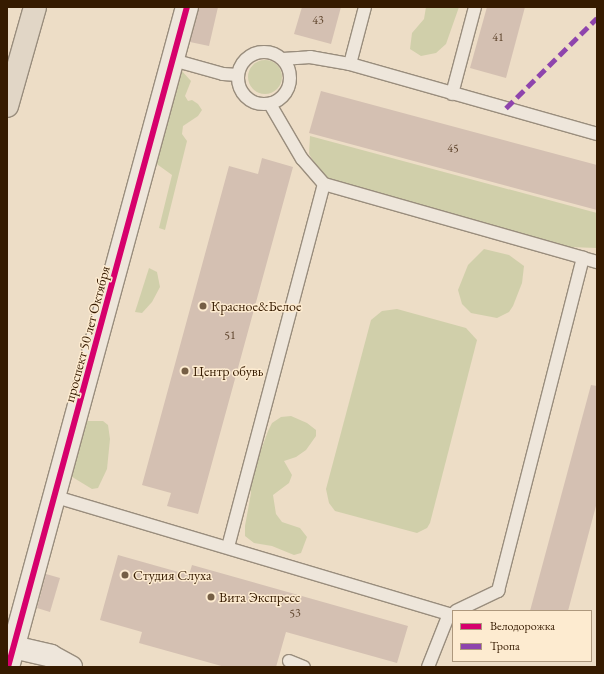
<!DOCTYPE html>
<meta charset="utf-8">
<style>
body{margin:0}
#map{position:relative;width:604px;height:674px;overflow:hidden;background:#edddc6;font-family:"EB Garamond",serif}
div>[style]{position:absolute}
[style*='--x']{left:calc(var(--x)*1px);top:calc(var(--y)*1px);width:calc(var(--w)*1px);rotate:calc(var(--a)*1deg)}
.green>*{inset:0;background:#d0cfaa}
.round{border-radius:50%}
.building>*{inset:0;background:#d4c0b2}
.roads{filter:drop-shadow(1px 0 #998d7d) drop-shadow(-1px 0 #998d7d) drop-shadow(0 1px #998d7d) drop-shadow(0 -1px #998d7d)}
.service>*{height:12px;margin:-6px;padding:0 6px;transform-origin:6px;border-radius:6px;background:#eee6db}
.service>.ring{margin:-6px;padding:0;box-sizing:content-box;background:none;border:12px solid #eee6db;border-radius:50%}
.minor>*{height:22px;margin:-11px;padding:0 11px;transform-origin:11px;border-radius:11px;background:#eee6db}
.tertiary>*{height:22px;margin:-11px;padding:0 11px;transform-origin:11px;border-radius:11px;background:#eee6db}
.primary>*{height:22px;margin:-11px;padding:0 11px;transform-origin:11px;border-radius:11px;background:#e1d6c6}
.quiet>*{height:5px;margin-top:-2.5px;transform-origin:0;background:repeating-linear-gradient(90deg,#8e44ad 0 10px,transparent 0 15px)}
.cycleway>*{height:6px;margin:-3px;padding:0 3px;transform-origin:3px;border-radius:3px;background:#d6006c}
.dots>*{width:11px;height:11px;translate:-50% -50%;box-sizing:border-box;border:2px solid #fdebd0;border-radius:50%}
span{translate:-50% -50%;white-space:nowrap;text-align:center;line-height:1.15;-webkit-text-stroke:3px #fdebd0;paint-order:stroke}
.number-label{font-size:12px;color:#5e442c}
.number-label span{-webkit-text-stroke-width:0}
.poi-label{font-size:14px;color:#361b00}
.left{translate:0 -50%;text-align:left}
.street-label{font-size:14px;color:#361b00}
.frame{position:absolute;inset:0;border:8px solid #361b00;pointer-events:none}
.legend{position:absolute;left:452px;top:610px;width:140px;height:52px;box-sizing:border-box;background:#fdebd0;border:1px solid #ad987d;margin:0;padding:5px 7px;list-style:none;font-size:12px;color:#361b00}
.legend li{display:flex;align-items:center;gap:8px;height:20px}
.legend b{width:20px;border:1px solid #ad987d}
</style>
<div id="map">
<div class="green">
<div style="clip-path:polygon(426px 7px,459px 7px,446px 44px,436px 53px,421px 56px,410px 49px,412px 33px,424px 19px)"></div>
<div class="round" style="left:248px;top:60px;width:34px;height:34px"></div>
<div style="clip-path:polygon(181px 70px,191px 81px,185px 96px,188px 101px,192px 100px,198px 104px,202px 110px,198px 116px,183px 126px,182px 134px,187px 141px,165px 230px,159px 228px,172px 175px,154px 162px)"></div>
<div style="clip-path:polygon(310px 136px,597px 213px,597px 248px,569px 247px,350px 188px,327px 177px,318px 169px,309px 154px)"></div>
<div style="clip-path:polygon(484px 249px,509px 255px,524px 266px,522px 283px,513px 306px,509px 312px,497px 318px,471px 313px,462px 304px,458px 290px,468px 265px)"></div>
<div style="clip-path:polygon(149px 268px,157px 272px,160px 287px,152px 302px,142px 313px,135px 312px)"></div>
<div style="clip-path:polygon(397px 309px,466px 328px,477px 340px,430px 523px,427px 528px,417px 533px,335px 511px,329px 503px,326px 489px,371px 320px,382px 311px)"></div>
<div style="clip-path:polygon(291px 416px,307px 423px,316px 430px,316px 436px,306px 450px,296px 457px,284px 461px,292px 475px,289px 483px,273px 495px,276px 514px,282px 522px,300px 528px,307px 537px,301px 553px,294px 555px,272px 546px,254px 543px,245px 536px,245px 526px,251px 493px,249px 483px,268px 431px,272px 423px,281px 417px)"></div>
<div style="clip-path:polygon(86px 421px,103px 421px,108px 425px,110px 439px,107px 469px,98px 488px,92px 489px,69px 475px,83px 425px)"></div>
</div>
<div class="building">
<div style="clip-path:polygon(199px 7px,218px 7px,209px 46px,190px 42px)"></div>
<div style="clip-path:polygon(302px 7px,341px 7px,331px 44px,294px 34px)"></div>
<div style="clip-path:polygon(487px 7px,525px 7px,506px 78px,470px 68px)"></div>
<div style="clip-path:polygon(321px 91px,597px 165px,597px 210px,309px 133px)"></div>
<div style="clip-path:polygon(262px 158px,293px 167px,198px 514px,167px 506px,171px 493px,142px 485px,229px 166px,258px 174px)"></div>
<div style="clip-path:polygon(591px 385px,597px 386px,597px 502px,568px 611px,530px 611px)"></div>
<div style="clip-path:polygon(118px 555px,189px 575px,192px 565px,408px 626px,397px 663px,286px 632px,276px 667px,225px 667px,139px 643px,142px 632px,100px 620px)"></div>
<div style="clip-path:polygon(46px 574px,60px 578px,50px 612px,37px 608px)"></div>
</div>
<div class="roads">
<div class="service">
<div class="ring" style="left:238px;top:52px;width:40px;height:40px"></div>
<div style="--x:283;--y:59;--w:27;--a:-4"></div>
<div style="--x:310;--y:57;--w:41;--a:9.9"></div>
<div style="--x:350;--y:64;--w:59;--a:-75.3"></div>
<div style="--x:173;--y:60;--w:52;--a:15.6"></div>
<div style="--x:223;--y:74;--w:15;--a:4"></div>
<div style="--x:350;--y:64;--w:257;--a:15.8"></div>
<div style="--x:452;--y:94;--w:90;--a:-75.2"></div>
<div style="--x:324;--y:184;--w:269;--a:15.9"></div>
<div style="--x:56;--y:497;--w:410;--a:16.6"></div>
<div style="--x:449;--y:614;--w:57;--a:111.6"></div>
<div style="--x:228;--y:547;--w:375;--a:-75.2"></div>
<div style="--x:324;--y:184;--w:33;--a:-131"></div>
<div style="--x:302;--y:159;--w:64;--a:-120.2"></div>
<div style="--x:456;--y:611;--w:47;--a:-25.5"></div>
<div style="--x:498;--y:591;--w:344;--a:-75.7"></div>
<div style="--x:583;--y:258;--w:15;--a:16"></div>
<div style="--x:289;--y:661;--w:16;--a:22"></div>
</div>
<div class="minor">
<div style="--x:13;--y:647;--w:39;--a:13"></div>
<div style="--x:51;--y:656;--w:23;--a:29"></div>
</div>
<div class="tertiary">
<div style="--x:8;--y:667;--w:684;--a:-74.83"></div>
</div>
<div class="primary">
<div style="--x:7;--y:106;--w:103;--a:-74.2"></div>
</div>
</div>
<div class="quiet">
<div style="--x:506;--y:108;--w:128;--a:-44.7"></div>
</div>
<div class="cycleway">
<div style="--x:8;--y:667;--w:684;--a:-74.83"></div>
</div>
<div class="dots">
<div style="left:203px;top:306px;background:#765f45"></div>
<div style="left:185px;top:371px;background:#765f45"></div>
<div style="left:125px;top:575px;background:#765f45"></div>
<div style="left:211px;top:597px;background:#765f45"></div>
</div>
<div class="number-label">
<span style="left:318px;top:21px">43</span>
<span style="left:498px;top:38px">41</span>
<span style="left:453px;top:149px">45</span>
<span style="left:230px;top:336px">51</span>
<span style="left:295px;top:614px">53</span>
</div>
<div class="poi-label">
<span class="left" style="left:211px;top:306px">Красное&amp;Белое</span>
<span class="left" style="left:193px;top:371px">Центр обувь</span>
<span class="left" style="left:133px;top:575px">Студия Слуха</span>
<span class="left" style="left:219px;top:597px">Вита Экспресс</span>
</div>
<div class="street-label">
<span style="left:87px;top:334px;rotate:-75deg">проспект 50 лет Октября</span>
</div>
<div class="frame"></div>
<ul class="legend">
<li><b style="height:5px;background:#d6006c"></b>Велодорожка</li>
<li><b style="height:5px;background:#8e44ad"></b>Тропа</li>
</ul>
</div>
